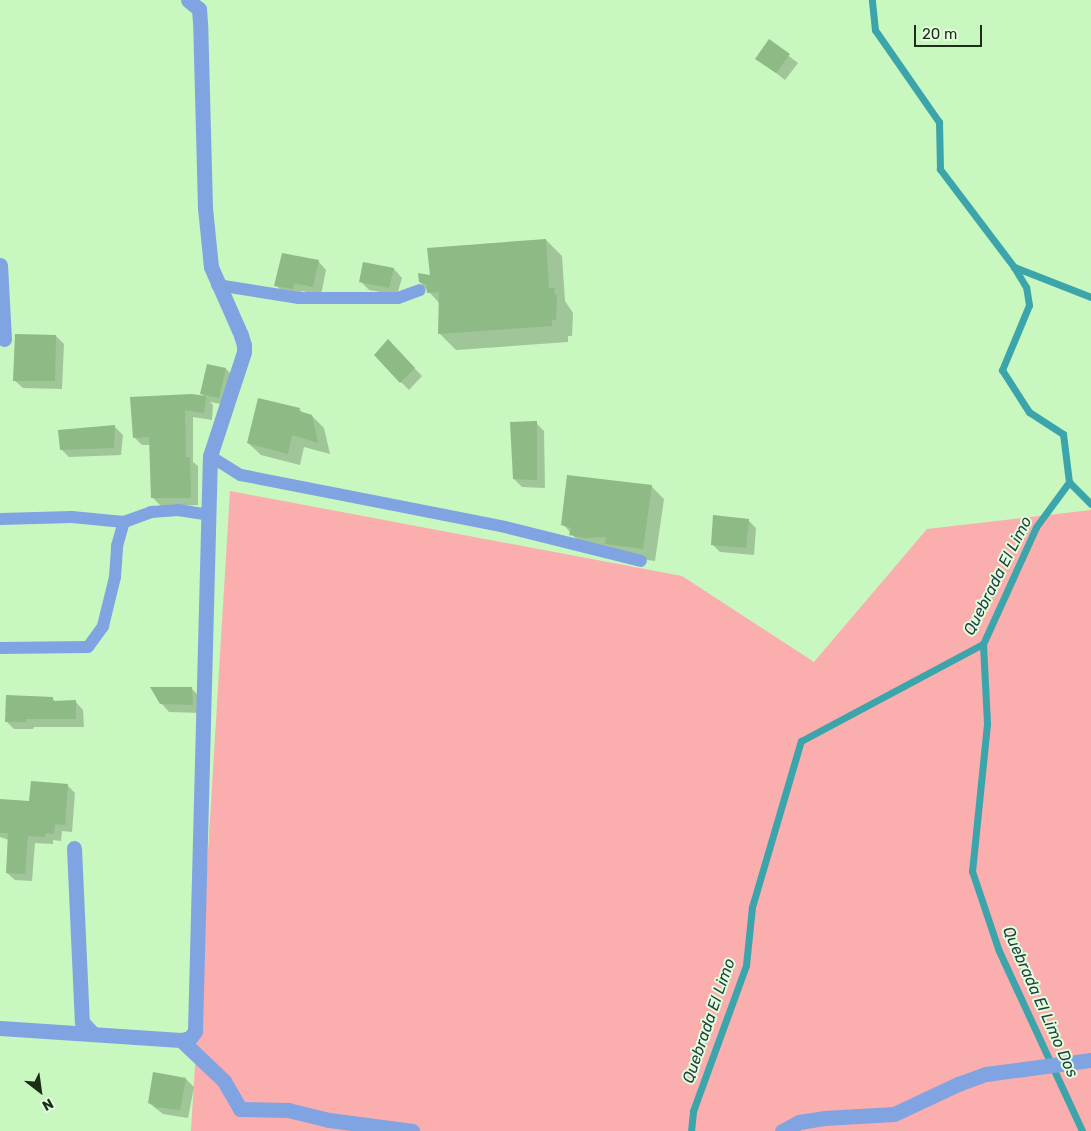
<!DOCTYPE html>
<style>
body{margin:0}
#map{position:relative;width:1091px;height:1131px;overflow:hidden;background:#c8f7bf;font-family:Rubik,sans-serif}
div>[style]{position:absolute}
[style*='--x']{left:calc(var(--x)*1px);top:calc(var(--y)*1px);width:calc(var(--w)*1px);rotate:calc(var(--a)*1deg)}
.green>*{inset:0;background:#faaead}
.shadow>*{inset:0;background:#0003}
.stream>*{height:7px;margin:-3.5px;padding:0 3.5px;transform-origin:3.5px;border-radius:3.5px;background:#3ba5ab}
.building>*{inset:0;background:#8dba85}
.lane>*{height:12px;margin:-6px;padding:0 6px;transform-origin:6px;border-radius:6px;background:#80a4e1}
.street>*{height:15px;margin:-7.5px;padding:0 7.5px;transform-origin:7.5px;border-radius:7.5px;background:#80a4e1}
span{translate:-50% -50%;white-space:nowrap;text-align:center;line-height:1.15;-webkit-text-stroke:4px #e2fedd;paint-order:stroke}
.water-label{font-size:16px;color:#1f3f41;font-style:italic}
.north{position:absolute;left:15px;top:1066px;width:50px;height:50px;-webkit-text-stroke:4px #e2fedd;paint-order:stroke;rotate:150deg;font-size:14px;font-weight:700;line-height:20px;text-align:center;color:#1c2d18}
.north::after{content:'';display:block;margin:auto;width:18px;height:22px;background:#1c2d18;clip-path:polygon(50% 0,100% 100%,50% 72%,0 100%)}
.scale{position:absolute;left:914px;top:25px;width:68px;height:22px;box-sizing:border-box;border:2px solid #1c2d18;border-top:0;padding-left:6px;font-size:15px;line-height:18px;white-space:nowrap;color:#1c2d18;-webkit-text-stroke:4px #e2fedd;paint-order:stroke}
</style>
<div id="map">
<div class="green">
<div style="clip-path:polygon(230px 491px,682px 576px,814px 662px,927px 529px,1091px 510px,1091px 1131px,191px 1131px)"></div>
</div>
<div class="shadow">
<div style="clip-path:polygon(769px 41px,798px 63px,785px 80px,757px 58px)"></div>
<div style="clip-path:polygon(546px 240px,562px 256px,565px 301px,573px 313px,572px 336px,568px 336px,568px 342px,456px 350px,439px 333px,440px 304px,420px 282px)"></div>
<div style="clip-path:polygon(318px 261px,326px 270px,321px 295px,302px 291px,301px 296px,284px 294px,276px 285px)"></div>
<div style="clip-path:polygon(364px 264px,394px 269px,402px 278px,397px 295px,369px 290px,361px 282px)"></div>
<div style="clip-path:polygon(56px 336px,64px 344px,62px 389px,23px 388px,14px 380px)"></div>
<div style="clip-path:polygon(396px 349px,422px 376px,409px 390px,401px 382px)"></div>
<div style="clip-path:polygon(226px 369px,234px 377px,227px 405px,210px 402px,213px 405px,212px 420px,193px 417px,193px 462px,198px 466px,198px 505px,161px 506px,153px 498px,150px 445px,142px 445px,134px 437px,205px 397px,202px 394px)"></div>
<div style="clip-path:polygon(299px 409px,304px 414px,312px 416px,324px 428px,330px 454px,304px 447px,300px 465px,261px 455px,248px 443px)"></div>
<div style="clip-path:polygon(536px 423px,544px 431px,545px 488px,522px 487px,514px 479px)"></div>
<div style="clip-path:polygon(115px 427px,123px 435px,121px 455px,69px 457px,61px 449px)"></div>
<div style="clip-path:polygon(651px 486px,664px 499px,655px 561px,619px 556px,583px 547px,563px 524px)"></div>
<div style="clip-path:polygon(748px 520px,756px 528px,754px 555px,720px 552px,712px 544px)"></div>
<div style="clip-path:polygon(191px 688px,199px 696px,201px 713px,169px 712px,161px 703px)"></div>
<div style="clip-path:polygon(52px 698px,56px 702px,75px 701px,83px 710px,84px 727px,34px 727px,33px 729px,14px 729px,6px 721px)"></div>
<div style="clip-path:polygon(67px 785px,75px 793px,72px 832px,62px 831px,61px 841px,53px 840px,53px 844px,35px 843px,32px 881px,15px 880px,7px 873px,9px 840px,0 837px,0 800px,31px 803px)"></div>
<div style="clip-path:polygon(186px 1079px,194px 1087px,188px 1118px,163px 1114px,149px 1103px)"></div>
</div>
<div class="stream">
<div style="--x:1014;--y:267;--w:83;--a:21.3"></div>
<div style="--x:1069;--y:482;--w:31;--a:45"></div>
<div style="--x:983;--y:644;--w:80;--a:87.1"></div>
<div style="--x:987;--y:724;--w:148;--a:95.8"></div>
<div style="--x:972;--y:871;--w:84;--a:71.4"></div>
<div style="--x:999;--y:951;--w:198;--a:65.2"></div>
<div style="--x:691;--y:1131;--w:20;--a:-84"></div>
<div style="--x:693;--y:1111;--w:155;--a:-70"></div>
<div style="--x:746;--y:965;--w:58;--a:-84.1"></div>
<div style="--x:752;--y:907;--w:173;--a:-73.6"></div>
<div style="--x:801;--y:741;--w:206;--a:-28.1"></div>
<div style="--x:983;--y:644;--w:128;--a:-65.6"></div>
<div style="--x:1036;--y:527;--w:56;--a:-53.7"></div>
<div style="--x:1069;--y:482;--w:48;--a:-97.1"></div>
<div style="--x:1063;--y:434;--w:40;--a:-147.1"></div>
<div style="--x:1029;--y:412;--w:50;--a:-122.7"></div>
<div style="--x:1002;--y:370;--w:70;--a:-67.4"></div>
<div style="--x:1029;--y:305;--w:18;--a:-99"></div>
<div style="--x:1026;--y:287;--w:23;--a:-121"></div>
<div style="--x:1014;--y:267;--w:123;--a:-127.1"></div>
<div style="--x:940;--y:169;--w:47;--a:-91.2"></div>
<div style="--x:939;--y:122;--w:112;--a:-124.8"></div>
<div style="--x:875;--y:30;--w:30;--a:-96"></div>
</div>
<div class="building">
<div style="clip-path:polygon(769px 39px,790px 54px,776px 73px,755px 59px)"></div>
<div style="clip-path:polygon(546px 239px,549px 288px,554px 288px,555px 295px,557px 295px,556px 320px,552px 320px,552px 326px,438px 334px,439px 292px,427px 293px,426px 284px,419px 282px,418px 273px,430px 275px,427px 248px)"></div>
<div style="clip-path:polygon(282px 253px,319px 260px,313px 287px,294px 283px,293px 289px,274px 286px)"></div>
<div style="clip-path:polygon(363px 262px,394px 268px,389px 288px,359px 282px)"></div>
<div style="clip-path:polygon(15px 334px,56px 335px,55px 381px,13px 381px)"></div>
<div style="clip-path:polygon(388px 339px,415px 368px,400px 383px,374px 355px)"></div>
<div style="clip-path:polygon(207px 364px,226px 368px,219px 398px,200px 394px)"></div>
<div style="clip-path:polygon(192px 394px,206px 396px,204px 413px,185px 410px,186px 457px,190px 457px,191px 498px,151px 498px,149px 437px,133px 438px,130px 397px)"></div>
<div style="clip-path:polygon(258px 398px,300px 408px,299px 411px,312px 415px,318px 443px,292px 435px,288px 454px,247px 443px)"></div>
<div style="clip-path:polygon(537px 421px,537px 480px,513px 479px,510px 422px)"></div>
<div style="clip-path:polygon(115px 425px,114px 448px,60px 450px,58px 430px)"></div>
<div style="clip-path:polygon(567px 475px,652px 485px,643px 549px,605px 544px,606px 537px,585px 538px,569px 535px,571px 528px,561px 525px)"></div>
<div style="clip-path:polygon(713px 515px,749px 519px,746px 548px,711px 545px)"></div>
<div style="clip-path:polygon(150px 687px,192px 687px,193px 705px,160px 704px)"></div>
<div style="clip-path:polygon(6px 695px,53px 697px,53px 701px,76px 700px,76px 719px,26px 719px,26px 722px,5px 722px)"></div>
<div style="clip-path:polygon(31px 781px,68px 784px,65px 825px,55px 824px,54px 834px,46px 833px,45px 837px,28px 836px,25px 874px,6px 873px,8px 833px,0 833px,0 799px,29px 801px)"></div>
<div style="clip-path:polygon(153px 1072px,186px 1078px,180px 1110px,154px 1107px,154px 1105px,148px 1103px)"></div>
</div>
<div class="lane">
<div style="--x:217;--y:285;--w:83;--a:9"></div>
<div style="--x:299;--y:298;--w:99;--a:0"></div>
<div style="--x:398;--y:298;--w:23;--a:-20"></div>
<div style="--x:210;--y:456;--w:36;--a:32"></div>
<div style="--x:241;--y:475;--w:269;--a:11.1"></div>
<div style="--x:505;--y:527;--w:140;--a:14"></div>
<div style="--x:0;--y:519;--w:72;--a:-1.6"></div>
<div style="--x:72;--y:517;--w:52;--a:5.5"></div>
<div style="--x:0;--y:648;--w:88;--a:-0.7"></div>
<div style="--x:88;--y:647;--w:26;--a:-54"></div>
<div style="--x:103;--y:626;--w:50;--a:-76.2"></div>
<div style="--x:115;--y:577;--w:31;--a:-86"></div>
<div style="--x:117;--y:546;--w:25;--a:-74"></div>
<div style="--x:124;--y:522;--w:29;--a:-20"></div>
<div style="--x:151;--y:512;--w:27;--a:-4"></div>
<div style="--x:178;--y:510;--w:30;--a:9"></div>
</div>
<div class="street">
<div style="--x:0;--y:265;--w:74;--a:86.9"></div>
<div style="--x:74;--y:848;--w:174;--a:87.4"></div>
<div style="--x:82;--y:1022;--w:16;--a:47"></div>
<div style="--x:0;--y:1028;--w:181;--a:3.8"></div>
<div style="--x:181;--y:1040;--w:9;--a:-13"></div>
<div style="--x:190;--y:1038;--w:9;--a:-54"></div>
<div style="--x:195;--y:1031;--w:575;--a:-88.51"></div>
<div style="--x:210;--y:456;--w:109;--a:-71.9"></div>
<div style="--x:244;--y:352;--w:7;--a:-90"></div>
<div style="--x:244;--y:345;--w:10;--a:-107"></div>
<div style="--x:241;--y:335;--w:74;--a:-113.8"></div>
<div style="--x:211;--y:267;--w:59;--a:-95.8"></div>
<div style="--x:205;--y:208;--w:185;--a:-91.5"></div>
<div style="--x:200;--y:23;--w:14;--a:-94"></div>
<div style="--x:199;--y:9;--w:14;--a:-141"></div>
<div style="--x:181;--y:1040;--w:59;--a:43.6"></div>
<div style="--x:224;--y:1081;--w:32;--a:60"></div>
<div style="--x:240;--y:1109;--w:48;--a:1.2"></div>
<div style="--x:288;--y:1110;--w:42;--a:13.7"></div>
<div style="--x:329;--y:1120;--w:84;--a:7.5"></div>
<div style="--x:782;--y:1131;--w:19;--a:-28"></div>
<div style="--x:799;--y:1122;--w:25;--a:-9"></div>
<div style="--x:824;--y:1118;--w:70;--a:-3.3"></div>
<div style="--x:894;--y:1114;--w:71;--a:-25.1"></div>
<div style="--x:958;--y:1084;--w:30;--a:-20"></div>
<div style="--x:986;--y:1074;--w:106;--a:-7.6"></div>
</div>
<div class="water-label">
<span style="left:998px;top:576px;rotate:-63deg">Quebrada El Limo</span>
<span style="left:1040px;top:1002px;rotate:66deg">Quebrada El Limo Dos</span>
<span style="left:709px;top:1021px;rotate:-71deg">Quebrada El Limo</span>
</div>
<div class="north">N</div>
<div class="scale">20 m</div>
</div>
